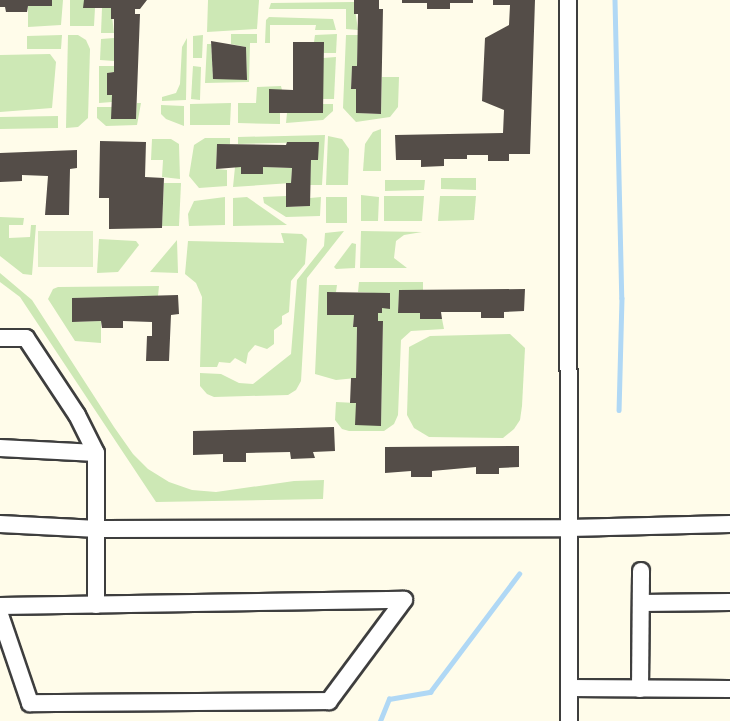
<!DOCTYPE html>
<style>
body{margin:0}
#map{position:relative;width:730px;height:721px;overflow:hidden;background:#fffcea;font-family:"Crimson Pro",serif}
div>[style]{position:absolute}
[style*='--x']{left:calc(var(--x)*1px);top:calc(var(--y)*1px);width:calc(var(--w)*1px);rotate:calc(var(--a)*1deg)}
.green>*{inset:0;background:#cde8b5}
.pitch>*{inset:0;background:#dfefc7}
.stream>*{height:4.5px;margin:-2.25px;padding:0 2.25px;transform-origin:2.25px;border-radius:2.25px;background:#b0d8f5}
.building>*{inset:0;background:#544d48}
.roads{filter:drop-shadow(2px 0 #3e3e3e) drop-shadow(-2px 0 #3e3e3e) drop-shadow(0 2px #3e3e3e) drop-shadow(0 -2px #3e3e3e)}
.minor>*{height:16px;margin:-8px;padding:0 8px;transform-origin:8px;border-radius:8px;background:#fff}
span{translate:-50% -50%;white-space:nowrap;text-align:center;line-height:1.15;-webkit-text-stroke:7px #fff;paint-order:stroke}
</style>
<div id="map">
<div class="green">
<div style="clip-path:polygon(52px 0,63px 0,61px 25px,28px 27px,28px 6px,52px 6px)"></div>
<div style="clip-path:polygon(70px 0,84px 0,84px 8px,95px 8px,94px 26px,70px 26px)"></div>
<div style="clip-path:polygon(208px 0,259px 0,257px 29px,207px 32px)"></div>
<div style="clip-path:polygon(354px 2px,358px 30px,346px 29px,346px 9px,269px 9px,271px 3px)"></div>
<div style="clip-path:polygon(102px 8px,111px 8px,114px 33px,101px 33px)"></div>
<div style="clip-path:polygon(269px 17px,333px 19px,336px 30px,315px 30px,316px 25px,270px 25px,270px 43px,265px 43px,266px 20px)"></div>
<div style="clip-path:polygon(231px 34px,257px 34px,257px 43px,250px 43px,249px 82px,205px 83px,207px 44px,211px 44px,213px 79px,247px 79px,246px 47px,231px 44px)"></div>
<div style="clip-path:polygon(337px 34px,336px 53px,324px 53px,314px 42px,315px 35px)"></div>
<div style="clip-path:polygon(62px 35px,61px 49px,27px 49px,27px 36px)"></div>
<div style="clip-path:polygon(68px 35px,78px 35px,86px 40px,90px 49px,88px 118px,78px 127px,66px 128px)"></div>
<div style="clip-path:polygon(203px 35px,202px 58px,193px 58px,193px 36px)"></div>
<div style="clip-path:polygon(346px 35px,358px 35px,357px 66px,352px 67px,351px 88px,356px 89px,356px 113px,381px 114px,382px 77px,399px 77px,398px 107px,390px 117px,356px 122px,343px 108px)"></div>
<div style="clip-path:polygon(114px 38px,114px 61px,100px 60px,101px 39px)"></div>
<div style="clip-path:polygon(187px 38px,186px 100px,162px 101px,162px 97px,176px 93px,180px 84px,182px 47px)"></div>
<div style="clip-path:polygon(50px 54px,56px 62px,52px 108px,0 112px,0 55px)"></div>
<div style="clip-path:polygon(336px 57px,334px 99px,323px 99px,323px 58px)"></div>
<div style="clip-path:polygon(99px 66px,114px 66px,114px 72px,107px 73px,107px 95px,112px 95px,112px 102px,99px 103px)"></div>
<div style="clip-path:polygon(193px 66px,201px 67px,200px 100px,191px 99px)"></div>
<div style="clip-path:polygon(281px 86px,282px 90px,269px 90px,269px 112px,280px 113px,280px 124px,238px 123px,238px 103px,256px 103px,257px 87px)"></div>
<div style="clip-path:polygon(137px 103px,141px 103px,137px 125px,106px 126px,97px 118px,97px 107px,112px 107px,112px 119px,136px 119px)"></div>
<div style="clip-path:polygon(231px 103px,230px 125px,190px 125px,190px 104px)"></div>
<div style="clip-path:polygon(323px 104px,333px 104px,333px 111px,323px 120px,286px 123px,287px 113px,323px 113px)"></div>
<div style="clip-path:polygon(161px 105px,184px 106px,184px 126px,166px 119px,161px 114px)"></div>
<div style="clip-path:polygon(58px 116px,58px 128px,0 129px,0 117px)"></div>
<div style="clip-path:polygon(381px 129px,381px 171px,363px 171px,365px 144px,373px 132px)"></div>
<div style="clip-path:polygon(325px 135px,322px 185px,310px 185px,311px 160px,318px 160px,318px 142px,238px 144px,238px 137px)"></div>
<div style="clip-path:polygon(328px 136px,342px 139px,349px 149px,348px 185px,326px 185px)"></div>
<div style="clip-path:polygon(205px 138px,230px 138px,230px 144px,217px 144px,216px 169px,227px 170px,227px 186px,199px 188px,189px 176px,194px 145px)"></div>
<div style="clip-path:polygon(152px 139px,171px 139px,179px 144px,180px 179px,162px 177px,163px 160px,151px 160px)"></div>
<div style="clip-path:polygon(235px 167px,241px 167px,242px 174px,263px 174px,263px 167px,292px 168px,291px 183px,233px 187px)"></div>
<div style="clip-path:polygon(441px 178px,476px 178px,476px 190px,441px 189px)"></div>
<div style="clip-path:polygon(385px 180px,425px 180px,424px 190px,385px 191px)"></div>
<div style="clip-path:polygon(164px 183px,181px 183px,179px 226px,162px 226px)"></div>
<div style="clip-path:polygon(361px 195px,379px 197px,378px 221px,361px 221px)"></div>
<div style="clip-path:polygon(286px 196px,287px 207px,310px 206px,310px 198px,321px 197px,320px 216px,286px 217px,264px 203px,263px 197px)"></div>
<div style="clip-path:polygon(384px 196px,424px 196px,422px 221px,384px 221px)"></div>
<div style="clip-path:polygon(440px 196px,476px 196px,474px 220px,438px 221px)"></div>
<div style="clip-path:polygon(225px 197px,225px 225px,189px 226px,188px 214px,194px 201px)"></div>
<div style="clip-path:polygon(247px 197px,287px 225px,233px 226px,233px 198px)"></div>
<div style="clip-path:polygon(326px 197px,347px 197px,347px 223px,326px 223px)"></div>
<div style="clip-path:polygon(0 217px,24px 218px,23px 225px,9px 225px,9px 238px,30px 237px,31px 225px,36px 225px,32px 275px,23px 274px,0 256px)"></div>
<div style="clip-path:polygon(344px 231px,307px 278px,301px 381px,296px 390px,288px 395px,214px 397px,207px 394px,200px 386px,200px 373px,221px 374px,239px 383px,253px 384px,291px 354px,297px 280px,324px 246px,325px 233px)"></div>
<div style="clip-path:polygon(361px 231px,422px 232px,404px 235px,396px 241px,394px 258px,407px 268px,360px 268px)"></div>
<div style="clip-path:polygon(281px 233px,302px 234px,307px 239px,305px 264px,291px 281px,289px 312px,282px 316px,282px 324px,274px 330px,274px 344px,267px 349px,255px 345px,248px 353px,246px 364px,235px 358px,230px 363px,219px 362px,217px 367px,200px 367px,202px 297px,196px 283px,185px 274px,188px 241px,284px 243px)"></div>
<div style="clip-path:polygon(99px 239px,136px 241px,139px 245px,118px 272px,97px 273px)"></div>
<div style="clip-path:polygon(177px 240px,178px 273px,150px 272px)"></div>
<div style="clip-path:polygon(352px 243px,356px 244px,355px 268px,336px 269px,334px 267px)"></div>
<div style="clip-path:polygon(0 273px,32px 300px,114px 427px,133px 454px,148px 469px,169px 482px,192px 490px,216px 492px,294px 481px,324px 480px,323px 499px,156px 502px,20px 297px,0 282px)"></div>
<div style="clip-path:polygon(359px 282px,423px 282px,423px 290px,399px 290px,398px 313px,420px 313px,420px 319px,442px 319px,444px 329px,411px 331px,401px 340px,398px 415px,394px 424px,384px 431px,349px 431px,342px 429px,335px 420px,336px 402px,356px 403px,356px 425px,381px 425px,383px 322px,378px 321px,378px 313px,382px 313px,382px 308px,390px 308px,390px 294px,358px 292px)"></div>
<div style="clip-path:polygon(319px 285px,337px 285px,336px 292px,327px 292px,327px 315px,354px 315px,353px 327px,357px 327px,356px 378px,336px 380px,315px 374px)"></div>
<div style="clip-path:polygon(159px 286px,158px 296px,72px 298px,72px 322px,101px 321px,101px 343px,75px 341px,48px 299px,53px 289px,58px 287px)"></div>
<div style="clip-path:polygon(510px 334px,525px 348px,522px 406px,520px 420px,514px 429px,503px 438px,429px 437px,414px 428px,407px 415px,409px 347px,430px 336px)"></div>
</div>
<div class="pitch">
<div style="clip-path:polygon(38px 231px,93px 231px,93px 267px,38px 267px)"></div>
</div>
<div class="stream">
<div style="--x:615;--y:0;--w:298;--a:88.7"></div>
<div style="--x:622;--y:298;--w:112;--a:91.5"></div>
<div style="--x:380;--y:721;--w:24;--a:-68"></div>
<div style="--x:389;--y:699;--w:42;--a:-9.7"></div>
<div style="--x:430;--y:692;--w:148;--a:-53"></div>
</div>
<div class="building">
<div style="clip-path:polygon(0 0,52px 0,52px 6px,28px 6px,27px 12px,6px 12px,5px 7px,0 7px)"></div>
<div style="clip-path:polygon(84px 0,147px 0,140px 9px,135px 9px,135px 14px,140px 14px,136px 119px,111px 119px,112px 95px,107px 95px,107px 73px,114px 72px,114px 19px,111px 19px,111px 8px,83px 8px)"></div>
<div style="clip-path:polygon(354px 0,379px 0,379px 9px,383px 9px,381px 114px,356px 113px,356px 89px,351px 89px,352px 66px,357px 66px,358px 14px,354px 14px)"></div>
<div style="clip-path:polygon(402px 0,473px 0,473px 3px,450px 3px,450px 9px,427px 9px,427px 3px,402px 3px)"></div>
<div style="clip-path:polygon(493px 0,535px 0,530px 154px,509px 154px,509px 161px,488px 161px,488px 155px,467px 155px,467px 159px,444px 159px,444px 166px,421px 167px,421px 160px,396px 160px,395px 135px,503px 133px,504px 110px,482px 101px,485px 38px,509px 25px,510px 5px,493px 5px)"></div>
<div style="clip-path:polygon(211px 41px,246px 47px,247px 80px,213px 79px)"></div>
<div style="clip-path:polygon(293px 42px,324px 42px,323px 113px,269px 113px,269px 89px,293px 90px)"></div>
<div style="clip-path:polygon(100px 141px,146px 142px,145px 177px,164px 178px,162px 228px,109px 229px,109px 198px,99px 198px)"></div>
<div style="clip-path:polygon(287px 142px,319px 142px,318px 160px,311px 160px,310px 206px,286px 207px,286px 183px,291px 183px,292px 168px,263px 167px,263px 174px,241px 174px,241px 167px,216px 169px,217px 144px,286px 145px)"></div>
<div style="clip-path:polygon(77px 150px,77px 168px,70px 169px,69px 215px,45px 215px,48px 176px,22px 175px,22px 181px,0 182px,0 153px)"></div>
<div style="clip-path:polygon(525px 289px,524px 311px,504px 312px,504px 318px,481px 318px,481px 312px,441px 312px,442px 319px,420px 319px,420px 313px,398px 313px,399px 290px)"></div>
<div style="clip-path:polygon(327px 292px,390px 293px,390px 309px,382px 308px,382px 313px,378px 313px,378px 321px,383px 321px,381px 426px,355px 425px,356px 403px,350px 403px,351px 378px,356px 378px,357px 327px,353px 327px,354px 315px,327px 315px)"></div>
<div style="clip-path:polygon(178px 295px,179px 314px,171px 315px,169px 361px,146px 361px,147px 336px,152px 336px,152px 322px,123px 321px,123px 328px,102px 328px,101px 321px,72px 322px,72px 298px)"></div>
<div style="clip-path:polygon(334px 427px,335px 451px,313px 452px,315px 458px,291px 459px,290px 452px,246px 453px,246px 462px,223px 462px,223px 454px,193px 455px,193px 431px)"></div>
<div style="clip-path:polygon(519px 446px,519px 467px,499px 468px,499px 474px,476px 474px,476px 467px,432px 471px,432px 477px,411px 477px,411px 471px,385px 473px,385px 447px)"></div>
</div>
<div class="roads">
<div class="minor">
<div style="--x:568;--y:0;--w:688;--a:89.92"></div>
<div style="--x:569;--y:688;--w:161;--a:0.4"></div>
<div style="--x:0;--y:338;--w:26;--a:0"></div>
<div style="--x:26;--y:338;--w:92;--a:56.5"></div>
<div style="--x:77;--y:415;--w:42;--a:63.4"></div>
<div style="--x:96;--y:453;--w:152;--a:90"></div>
<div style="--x:0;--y:448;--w:96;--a:3"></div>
<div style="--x:0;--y:524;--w:98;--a:2.9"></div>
<div style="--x:98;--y:529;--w:470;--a:-0.1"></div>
<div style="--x:568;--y:528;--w:162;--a:-1.4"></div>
<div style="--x:641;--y:603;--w:89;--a:-0.6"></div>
<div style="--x:0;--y:606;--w:404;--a:-0.9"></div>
<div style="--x:404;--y:600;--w:126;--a:126.6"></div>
<div style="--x:329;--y:701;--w:299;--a:179.6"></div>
<div style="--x:30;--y:703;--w:93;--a:-108.8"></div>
<div style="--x:640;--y:689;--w:118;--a:-89.5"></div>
<div style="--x:569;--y:721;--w:33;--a:-90"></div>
</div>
</div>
</div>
